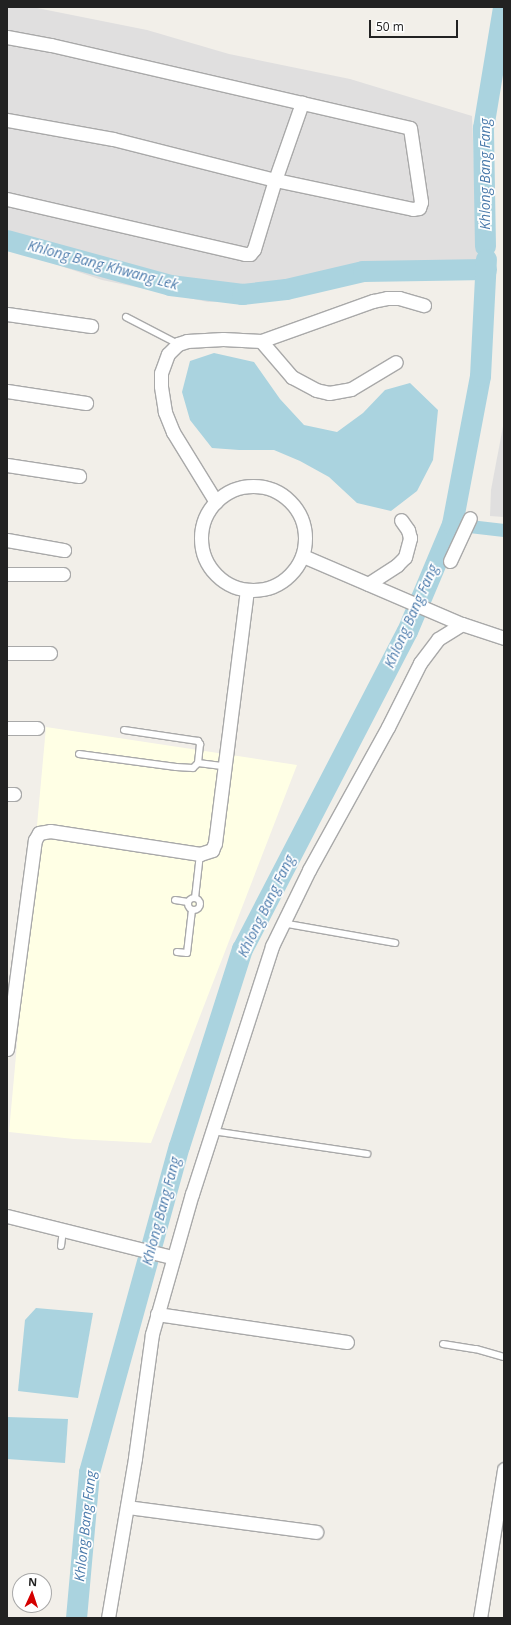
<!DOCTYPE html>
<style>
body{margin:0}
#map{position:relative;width:511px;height:1625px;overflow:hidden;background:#f2efe9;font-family:"Open Sans",sans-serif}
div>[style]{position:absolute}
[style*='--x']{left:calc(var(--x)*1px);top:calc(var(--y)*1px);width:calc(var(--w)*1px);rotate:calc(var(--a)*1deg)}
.residential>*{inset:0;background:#e0dfdf}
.education>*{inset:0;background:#ffffe5}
.water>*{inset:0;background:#aad3df}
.canal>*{height:13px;margin:-6.5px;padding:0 6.5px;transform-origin:6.5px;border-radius:6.5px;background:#aad3df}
.river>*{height:21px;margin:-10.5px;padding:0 10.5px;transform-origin:10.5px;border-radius:10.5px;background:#aad3df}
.roads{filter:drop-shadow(1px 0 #a9a9a9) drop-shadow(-1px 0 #a9a9a9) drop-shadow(0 1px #a9a9a9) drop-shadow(0 -1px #a9a9a9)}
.service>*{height:6px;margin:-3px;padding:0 3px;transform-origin:3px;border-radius:3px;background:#fff}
.service>.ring{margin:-3px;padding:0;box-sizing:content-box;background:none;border:6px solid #fff;border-radius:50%}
.minor>*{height:13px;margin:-6.5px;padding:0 6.5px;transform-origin:6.5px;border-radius:6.5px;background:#fff}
.minor>.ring{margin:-6.5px;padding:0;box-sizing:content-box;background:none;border:13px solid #fff;border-radius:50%}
span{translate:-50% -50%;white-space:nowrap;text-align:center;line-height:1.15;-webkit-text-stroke:3.5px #fff;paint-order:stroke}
.water-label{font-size:14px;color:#4a7aab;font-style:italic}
.frame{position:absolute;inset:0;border:8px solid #222;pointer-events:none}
.north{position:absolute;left:12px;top:1573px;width:40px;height:40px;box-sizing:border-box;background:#fff;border:1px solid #a7a7a7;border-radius:50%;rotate:3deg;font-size:11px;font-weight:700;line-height:16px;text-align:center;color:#222}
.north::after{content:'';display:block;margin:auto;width:14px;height:18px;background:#d40000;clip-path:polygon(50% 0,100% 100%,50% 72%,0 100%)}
.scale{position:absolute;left:369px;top:20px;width:89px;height:18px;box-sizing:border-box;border:2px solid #222;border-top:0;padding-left:5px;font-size:12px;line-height:14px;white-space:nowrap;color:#222;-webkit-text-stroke:3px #fff;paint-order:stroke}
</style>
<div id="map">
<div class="residential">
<div style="clip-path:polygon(7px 7px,32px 7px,147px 30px,229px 54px,350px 79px,472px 116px,478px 267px,431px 273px,368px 276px,341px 280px,249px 301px,208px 302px,102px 280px,52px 263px,7px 250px)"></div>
<div style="clip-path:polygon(504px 421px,504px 517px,490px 516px,491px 490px)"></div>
</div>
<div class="education">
<div style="clip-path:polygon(46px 727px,297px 765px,151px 1143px,74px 1139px,9px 1132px)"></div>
</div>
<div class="water">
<div style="clip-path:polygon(214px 353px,254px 362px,280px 399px,304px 425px,337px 432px,363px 413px,385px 390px,410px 383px,438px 410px,433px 460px,417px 491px,391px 511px,357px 503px,329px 477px,300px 461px,274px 450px,239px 450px,212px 448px,190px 420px,182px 392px,190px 361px)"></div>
<div style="clip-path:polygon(36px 1308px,93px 1313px,78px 1398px,18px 1391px,25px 1320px)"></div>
<div style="clip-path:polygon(7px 1417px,68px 1419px,65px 1463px,7px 1459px)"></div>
</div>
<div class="canal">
<div style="--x:452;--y:524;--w:52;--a:6.6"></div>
</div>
<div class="river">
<div style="--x:7;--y:240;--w:169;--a:15.4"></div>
<div style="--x:170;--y:285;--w:73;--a:7.1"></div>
<div style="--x:242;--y:294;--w:44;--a:-6.5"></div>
<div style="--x:286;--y:289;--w:79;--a:-13.2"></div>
<div style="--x:363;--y:271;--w:123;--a:-0.9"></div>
<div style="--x:485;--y:246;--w:118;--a:-91"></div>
<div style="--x:483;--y:128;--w:123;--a:-80.6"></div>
<div style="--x:76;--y:1618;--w:147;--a:-84.9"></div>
<div style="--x:89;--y:1472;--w:338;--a:-74.6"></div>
<div style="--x:179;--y:1146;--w:207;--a:-72.3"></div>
<div style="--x:242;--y:949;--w:358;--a:-62.6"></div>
<div style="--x:407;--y:631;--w:116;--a:-67.2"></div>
<div style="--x:452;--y:524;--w:151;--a:-79.3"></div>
<div style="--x:480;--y:376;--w:117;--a:-87.1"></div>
</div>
<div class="roads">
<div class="service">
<div style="--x:126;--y:317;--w:59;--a:27.4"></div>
<div style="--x:124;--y:730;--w:75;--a:8.5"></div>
<div style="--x:198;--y:741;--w:4;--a:56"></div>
<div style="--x:200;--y:744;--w:19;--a:96"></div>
<div style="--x:79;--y:754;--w:98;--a:7.6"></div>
<div style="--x:176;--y:767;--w:17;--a:3"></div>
<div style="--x:193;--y:768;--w:7;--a:-45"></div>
<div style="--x:198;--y:763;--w:26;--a:7"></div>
<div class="ring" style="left:188px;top:898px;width:6px;height:6px"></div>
<div style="--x:195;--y:898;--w:44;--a:-83.5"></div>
<div style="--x:175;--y:900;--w:13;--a:9"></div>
<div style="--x:282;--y:923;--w:115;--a:10"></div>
<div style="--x:177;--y:952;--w:10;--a:6"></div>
<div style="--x:187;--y:953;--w:43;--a:-83.4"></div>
<div style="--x:212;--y:1131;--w:157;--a:8.4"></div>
<div style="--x:61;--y:1246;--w:16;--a:-83"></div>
<div style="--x:443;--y:1344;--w:33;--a:9"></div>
<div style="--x:476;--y:1349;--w:29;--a:16"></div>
</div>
<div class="minor">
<div style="--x:7;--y:37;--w:45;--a:10.3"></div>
<div style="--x:51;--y:45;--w:368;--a:13"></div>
<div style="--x:410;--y:128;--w:75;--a:81.5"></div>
<div style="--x:421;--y:202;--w:6;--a:108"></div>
<div style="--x:419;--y:208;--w:6;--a:171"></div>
<div style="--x:413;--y:209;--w:141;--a:-168.1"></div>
<div style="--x:275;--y:180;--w:167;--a:-165.8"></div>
<div style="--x:113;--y:139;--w:108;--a:-169.8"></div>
<div style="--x:7;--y:199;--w:244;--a:13"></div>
<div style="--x:245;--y:254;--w:5;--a:0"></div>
<div style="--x:250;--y:254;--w:6;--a:-51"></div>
<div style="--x:254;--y:249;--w:72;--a:-73.1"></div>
<div style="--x:275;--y:180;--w:82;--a:-70.7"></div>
<div style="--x:7;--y:314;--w:85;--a:8.1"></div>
<div style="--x:261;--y:341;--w:48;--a:49.3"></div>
<div style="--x:292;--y:377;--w:27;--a:28"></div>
<div style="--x:316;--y:390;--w:13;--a:13"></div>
<div style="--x:329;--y:393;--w:22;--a:-10"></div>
<div style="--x:351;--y:389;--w:52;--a:-31"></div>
<div style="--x:7;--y:391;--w:80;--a:8.6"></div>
<div style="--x:7;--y:465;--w:73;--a:8.7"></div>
<div class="ring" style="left:201px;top:486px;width:91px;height:91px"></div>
<div style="--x:216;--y:502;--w:82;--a:-121.6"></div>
<div style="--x:173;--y:432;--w:22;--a:-112"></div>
<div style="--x:165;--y:412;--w:26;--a:-99"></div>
<div style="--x:161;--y:386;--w:13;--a:-90"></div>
<div style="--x:161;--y:373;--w:20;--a:-70"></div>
<div style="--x:168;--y:354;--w:14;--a:-45"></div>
<div style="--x:178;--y:344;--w:9;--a:-18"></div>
<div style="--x:187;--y:341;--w:36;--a:-3"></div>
<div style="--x:223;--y:339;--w:38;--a:3"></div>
<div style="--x:261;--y:341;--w:119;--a:-19.7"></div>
<div style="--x:373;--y:301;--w:14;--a:-12"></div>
<div style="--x:387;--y:298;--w:12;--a:0"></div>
<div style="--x:399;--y:298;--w:26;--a:16"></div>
<div style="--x:7;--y:540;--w:58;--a:10"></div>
<div style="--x:303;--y:556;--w:173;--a:23.2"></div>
<div style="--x:462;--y:624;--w:44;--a:18.4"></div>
<div style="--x:450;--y:561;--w:47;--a:-65.1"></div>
<div style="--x:7;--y:574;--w:56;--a:0"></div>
<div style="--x:368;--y:584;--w:35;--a:-33"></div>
<div style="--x:397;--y:565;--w:11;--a:-45"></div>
<div style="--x:405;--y:557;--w:20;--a:-75"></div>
<div style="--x:410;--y:538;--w:8;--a:-104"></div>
<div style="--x:408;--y:530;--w:12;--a:-125"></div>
<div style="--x:7;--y:653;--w:43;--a:0"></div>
<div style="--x:7;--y:728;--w:30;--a:0"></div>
<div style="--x:7;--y:794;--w:7;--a:0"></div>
<div style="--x:7;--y:1049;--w:211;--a:-82.4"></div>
<div style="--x:35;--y:840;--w:8;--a:-60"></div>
<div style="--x:39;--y:833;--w:11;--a:-10"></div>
<div style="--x:50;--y:831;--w:152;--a:8.7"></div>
<div style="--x:200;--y:854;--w:13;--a:-18"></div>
<div style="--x:212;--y:850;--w:8;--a:-67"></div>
<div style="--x:215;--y:843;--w:254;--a:-82.8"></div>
<div style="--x:7;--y:1216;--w:170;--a:14"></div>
<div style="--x:157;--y:1314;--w:192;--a:8.4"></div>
<div style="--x:127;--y:1507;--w:191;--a:7.5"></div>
<div style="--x:108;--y:1618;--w:162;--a:-80.4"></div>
<div style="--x:135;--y:1458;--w:125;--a:-82.2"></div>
<div style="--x:152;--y:1334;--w:146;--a:-74.1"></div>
<div style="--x:192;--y:1194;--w:261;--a:-72.1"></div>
<div style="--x:272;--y:946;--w:85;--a:-64"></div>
<div style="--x:309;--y:870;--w:163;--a:-61.1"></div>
<div style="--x:388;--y:727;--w:72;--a:-63.4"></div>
<div style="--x:420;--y:663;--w:30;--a:-53"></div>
<div style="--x:438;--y:639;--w:28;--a:-32"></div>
<div style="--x:480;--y:1618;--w:151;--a:-80.8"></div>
</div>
</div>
<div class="water-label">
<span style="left:485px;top:174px;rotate:-90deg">Khlong Bang Fang</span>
<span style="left:103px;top:265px;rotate:15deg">Khlong Bang Khwang Lek</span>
<span style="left:411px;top:616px;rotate:-66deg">Khlong Bang Fang</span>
<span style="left:266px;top:906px;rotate:-64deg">Khlong Bang Fang</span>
<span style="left:161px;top:1211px;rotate:-75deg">Khlong Bang Fang</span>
<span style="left:85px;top:1526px;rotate:-84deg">Khlong Bang Fang</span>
</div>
<div class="frame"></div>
<div class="north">N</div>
<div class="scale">50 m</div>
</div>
